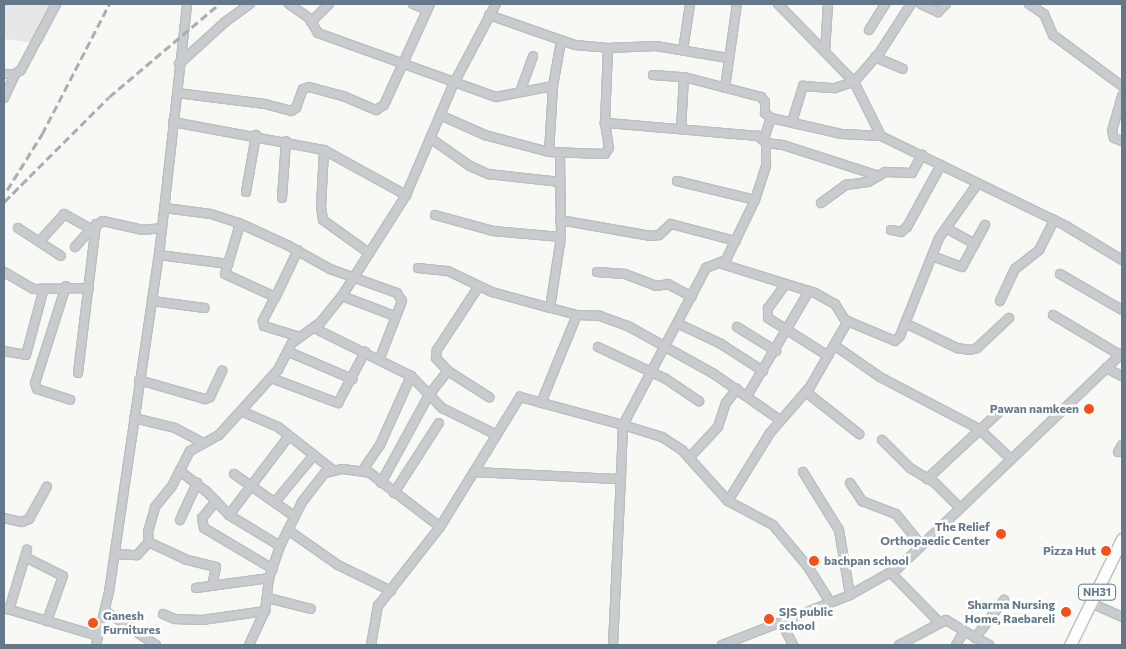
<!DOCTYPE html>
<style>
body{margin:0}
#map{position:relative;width:1126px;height:649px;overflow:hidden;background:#f8f8f5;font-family:Commissioner,sans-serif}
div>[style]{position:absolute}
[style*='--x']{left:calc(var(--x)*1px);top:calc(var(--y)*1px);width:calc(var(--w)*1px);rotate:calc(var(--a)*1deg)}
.built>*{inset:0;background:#e6e7e6}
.roads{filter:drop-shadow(1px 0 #babec1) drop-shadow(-1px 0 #babec1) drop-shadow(0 1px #babec1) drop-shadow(0 -1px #babec1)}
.minor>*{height:8px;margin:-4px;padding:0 4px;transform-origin:4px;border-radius:4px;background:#c8cccf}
.highway>*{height:11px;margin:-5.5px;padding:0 5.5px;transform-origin:5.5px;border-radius:5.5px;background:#fff}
.rail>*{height:2.5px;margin-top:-1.25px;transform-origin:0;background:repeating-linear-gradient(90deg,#a7aeb4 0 8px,transparent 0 12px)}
.dots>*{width:14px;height:14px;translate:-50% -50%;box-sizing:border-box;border:2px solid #fff;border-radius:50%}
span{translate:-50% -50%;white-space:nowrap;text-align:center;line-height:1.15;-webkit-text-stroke:5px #fff;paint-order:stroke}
.shield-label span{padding:1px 4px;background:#fff;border:1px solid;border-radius:4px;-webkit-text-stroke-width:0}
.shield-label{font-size:11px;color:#647889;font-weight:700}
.poi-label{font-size:12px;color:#647889;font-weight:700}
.right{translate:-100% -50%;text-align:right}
.left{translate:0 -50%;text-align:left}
.frame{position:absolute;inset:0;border:5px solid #647889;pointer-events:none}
</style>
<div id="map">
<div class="built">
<div style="clip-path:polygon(4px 4px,63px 4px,42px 44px,4px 39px)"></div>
</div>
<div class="roads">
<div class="minor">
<div style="--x:289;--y:4;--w:24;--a:35"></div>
<div style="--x:309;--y:18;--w:17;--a:59"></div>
<div style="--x:318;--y:33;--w:189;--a:19.8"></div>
<div style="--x:496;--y:97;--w:58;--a:-10.9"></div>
<div style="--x:553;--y:86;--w:46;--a:-79.9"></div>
<div style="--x:413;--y:4;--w:13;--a:23"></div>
<div style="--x:778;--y:4;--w:109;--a:45.7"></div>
<div style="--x:854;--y:82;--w:60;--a:63.4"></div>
<div style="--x:881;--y:136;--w:206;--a:25.9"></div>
<div style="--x:1066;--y:226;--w:66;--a:31.3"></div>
<div style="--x:921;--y:4;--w:19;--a:25"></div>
<div style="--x:938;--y:12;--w:11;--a:-45"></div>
<div style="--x:1029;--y:4;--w:18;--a:34"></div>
<div style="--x:1044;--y:14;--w:23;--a:67"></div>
<div style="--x:1053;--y:35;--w:86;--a:36.5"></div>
<div style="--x:489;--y:15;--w:91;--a:19.2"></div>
<div style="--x:575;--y:45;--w:33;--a:5"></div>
<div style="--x:608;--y:48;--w:48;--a:-2.4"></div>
<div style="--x:656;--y:46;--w:73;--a:9.5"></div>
<div style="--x:311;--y:22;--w:25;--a:-45"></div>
<div style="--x:869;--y:30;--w:31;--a:-58"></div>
<div style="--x:683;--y:50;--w:47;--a:-81.3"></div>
<div style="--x:825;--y:52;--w:48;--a:-86.4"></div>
<div style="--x:875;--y:57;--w:30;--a:23"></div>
<div style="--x:179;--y:64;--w:62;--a:-42.4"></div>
<div style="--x:225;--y:22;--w:31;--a:-36"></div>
<div style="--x:4;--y:74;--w:11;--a:0"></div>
<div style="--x:15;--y:74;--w:7;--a:-34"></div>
<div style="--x:21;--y:70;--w:75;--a:-62.1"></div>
<div style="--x:653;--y:75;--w:31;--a:4"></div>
<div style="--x:684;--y:77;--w:80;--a:14.6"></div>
<div style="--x:761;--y:97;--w:6;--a:51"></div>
<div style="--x:765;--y:102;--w:11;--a:90"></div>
<div style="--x:765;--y:113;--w:8;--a:40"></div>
<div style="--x:771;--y:118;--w:73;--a:12.7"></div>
<div style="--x:842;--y:134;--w:39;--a:3"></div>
<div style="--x:725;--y:88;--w:85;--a:-81.9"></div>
<div style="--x:520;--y:92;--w:38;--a:-70"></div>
<div style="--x:177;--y:93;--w:89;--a:7.1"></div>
<div style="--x:265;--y:104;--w:27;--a:15"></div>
<div style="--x:291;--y:111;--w:6;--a:-31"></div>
<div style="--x:296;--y:108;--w:20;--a:-70"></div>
<div style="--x:303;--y:89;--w:6;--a:-18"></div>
<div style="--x:309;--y:87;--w:35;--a:15"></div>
<div style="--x:343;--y:96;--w:36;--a:23"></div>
<div style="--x:376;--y:110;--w:9;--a:-32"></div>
<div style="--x:384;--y:105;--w:111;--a:-65.5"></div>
<div style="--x:1122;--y:96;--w:36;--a:106"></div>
<div style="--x:1112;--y:131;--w:7;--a:74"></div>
<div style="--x:1114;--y:138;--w:9;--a:21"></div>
<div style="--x:4;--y:98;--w:26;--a:-65"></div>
<div style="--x:173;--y:122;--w:154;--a:10.5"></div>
<div style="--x:324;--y:150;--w:94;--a:28.8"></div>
<div style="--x:406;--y:195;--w:117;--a:-66.9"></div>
<div style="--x:452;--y:87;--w:94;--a:-62.1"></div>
<div style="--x:792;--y:122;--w:38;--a:-73"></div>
<div style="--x:803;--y:86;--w:32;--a:4"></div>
<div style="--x:835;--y:88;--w:20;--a:-18"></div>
<div style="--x:854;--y:82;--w:40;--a:-49"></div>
<div style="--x:880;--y:52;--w:57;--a:-57.1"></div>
<div style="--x:605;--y:123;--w:75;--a:-87.7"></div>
<div style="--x:681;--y:129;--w:52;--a:-86.7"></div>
<div style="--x:430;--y:138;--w:49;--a:35"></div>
<div style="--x:470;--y:166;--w:20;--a:24"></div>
<div style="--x:488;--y:174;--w:73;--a:6.3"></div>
<div style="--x:764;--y:139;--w:22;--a:-72"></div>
<div style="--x:766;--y:143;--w:17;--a:7"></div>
<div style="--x:783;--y:145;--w:101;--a:17.9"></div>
<div style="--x:324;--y:150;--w:57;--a:93"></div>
<div style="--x:321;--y:207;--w:13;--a:81"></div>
<div style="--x:323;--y:220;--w:57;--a:35.7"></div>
<div style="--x:549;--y:152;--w:66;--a:-86.5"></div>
<div style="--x:677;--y:181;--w:80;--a:13.7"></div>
<div style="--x:246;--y:192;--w:58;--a:-80"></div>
<div style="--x:282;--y:198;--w:57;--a:-86"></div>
<div style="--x:821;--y:203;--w:31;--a:-36"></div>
<div style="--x:846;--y:185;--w:22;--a:-8"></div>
<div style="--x:868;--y:182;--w:20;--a:-30"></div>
<div style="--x:885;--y:172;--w:27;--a:2"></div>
<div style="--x:912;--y:173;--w:21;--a:-61"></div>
<div style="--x:165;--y:208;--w:46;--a:7.4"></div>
<div style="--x:211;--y:214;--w:29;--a:18"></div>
<div style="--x:239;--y:223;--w:55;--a:24.7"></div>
<div style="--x:289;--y:246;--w:47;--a:29.3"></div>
<div style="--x:330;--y:269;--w:71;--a:19.7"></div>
<div style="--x:397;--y:293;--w:9;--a:58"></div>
<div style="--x:402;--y:301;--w:61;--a:111.1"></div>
<div style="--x:435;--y:215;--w:60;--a:15.4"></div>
<div style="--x:493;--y:231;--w:68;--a:5"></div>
<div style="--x:560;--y:220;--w:92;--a:10"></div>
<div style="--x:651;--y:236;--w:8;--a:-7"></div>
<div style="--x:659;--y:235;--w:16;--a:-43"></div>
<div style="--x:671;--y:224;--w:67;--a:14.7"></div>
<div style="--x:240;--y:224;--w:52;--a:106.7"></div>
<div style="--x:225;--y:274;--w:55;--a:24.7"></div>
<div style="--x:275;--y:297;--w:27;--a:117"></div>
<div style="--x:263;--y:321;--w:5;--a:79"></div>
<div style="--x:264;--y:326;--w:38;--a:17"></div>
<div style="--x:18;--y:228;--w:51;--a:33.1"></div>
<div style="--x:946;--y:228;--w:33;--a:29"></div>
<div style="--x:891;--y:230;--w:10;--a:11"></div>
<div style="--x:901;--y:232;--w:8;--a:-40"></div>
<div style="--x:907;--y:227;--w:71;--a:-61.3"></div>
<div style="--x:40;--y:241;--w:36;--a:-48"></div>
<div style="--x:64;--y:214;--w:31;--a:29"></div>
<div style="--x:75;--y:247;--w:24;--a:-48"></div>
<div style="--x:91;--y:229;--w:14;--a:-34"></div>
<div style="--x:103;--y:221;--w:41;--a:12.7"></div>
<div style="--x:143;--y:230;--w:19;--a:-6"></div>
<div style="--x:159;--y:255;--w:70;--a:7.4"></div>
<div style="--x:932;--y:256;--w:32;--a:20"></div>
<div style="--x:962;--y:267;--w:48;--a:-61.3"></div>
<div style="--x:722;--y:264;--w:97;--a:17.3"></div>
<div style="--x:815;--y:293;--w:23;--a:29"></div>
<div style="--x:835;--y:304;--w:19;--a:58"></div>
<div style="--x:845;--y:320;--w:54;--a:22.8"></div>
<div style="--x:895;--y:341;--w:7;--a:-45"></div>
<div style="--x:900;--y:336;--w:105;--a:-68.3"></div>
<div style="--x:939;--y:238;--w:67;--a:-54.7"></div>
<div style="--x:418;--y:268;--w:30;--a:6"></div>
<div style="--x:448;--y:271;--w:49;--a:25.5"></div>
<div style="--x:492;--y:292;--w:60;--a:15.4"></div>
<div style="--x:4;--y:272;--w:34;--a:30"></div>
<div style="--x:33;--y:289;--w:56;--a:-1"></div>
<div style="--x:597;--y:272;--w:28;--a:4"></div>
<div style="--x:625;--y:274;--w:33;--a:21"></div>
<div style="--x:656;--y:286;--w:12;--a:-9"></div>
<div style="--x:668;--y:284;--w:27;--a:28"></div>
<div style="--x:1060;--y:274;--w:72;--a:30.1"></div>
<div style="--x:785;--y:285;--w:29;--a:126"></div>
<div style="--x:768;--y:308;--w:10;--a:90"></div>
<div style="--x:768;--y:318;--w:71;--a:32.3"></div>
<div style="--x:66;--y:286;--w:102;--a:107.7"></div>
<div style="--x:35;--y:383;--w:6;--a:72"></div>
<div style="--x:37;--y:389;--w:35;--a:18"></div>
<div style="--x:479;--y:286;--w:77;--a:123.3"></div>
<div style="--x:437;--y:350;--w:8;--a:97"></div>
<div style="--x:436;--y:358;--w:18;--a:47"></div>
<div style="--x:448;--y:371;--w:49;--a:32.4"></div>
<div style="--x:342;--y:296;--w:57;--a:20.7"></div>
<div style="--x:275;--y:298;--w:53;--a:-64.4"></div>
<div style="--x:152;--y:301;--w:53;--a:7.5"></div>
<div style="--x:1000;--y:301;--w:35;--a:-65"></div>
<div style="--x:1015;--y:269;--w:31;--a:-38"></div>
<div style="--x:1039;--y:250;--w:34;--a:-63"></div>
<div style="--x:577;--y:315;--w:23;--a:2"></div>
<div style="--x:600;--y:316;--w:30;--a:20"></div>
<div style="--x:628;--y:326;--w:98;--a:29.2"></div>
<div style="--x:714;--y:374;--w:80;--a:34.9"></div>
<div style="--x:1053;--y:315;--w:78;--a:30.8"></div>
<div style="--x:905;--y:323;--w:58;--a:25.7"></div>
<div style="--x:957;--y:348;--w:13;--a:9"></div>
<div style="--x:970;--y:350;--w:7;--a:-16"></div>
<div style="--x:977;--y:348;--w:44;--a:-43.2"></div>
<div style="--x:679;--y:324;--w:47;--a:25.5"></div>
<div style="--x:721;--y:344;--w:50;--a:32.7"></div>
<div style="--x:737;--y:327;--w:46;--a:31.6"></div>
<div style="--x:314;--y:328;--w:108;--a:26.3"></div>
<div style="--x:411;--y:376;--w:45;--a:45.9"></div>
<div style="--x:442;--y:408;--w:61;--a:26.1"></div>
<div style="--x:834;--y:345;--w:56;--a:34.8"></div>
<div style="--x:880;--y:377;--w:112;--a:27.7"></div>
<div style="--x:979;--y:429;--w:44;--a:43.2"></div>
<div style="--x:598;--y:347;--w:75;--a:25.2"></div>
<div style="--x:666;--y:379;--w:40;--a:34"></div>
<div style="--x:4;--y:351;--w:22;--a:10"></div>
<div style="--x:26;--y:355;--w:69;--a:-75"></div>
<div style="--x:289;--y:352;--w:69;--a:23.2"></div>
<div style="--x:1106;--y:368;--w:18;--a:27"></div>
<div style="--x:78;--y:373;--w:150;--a:-83.1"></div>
<div style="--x:271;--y:378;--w:72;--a:20.5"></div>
<div style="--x:338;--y:403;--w:58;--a:-62.1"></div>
<div style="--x:139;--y:380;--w:69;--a:16.1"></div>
<div style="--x:205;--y:399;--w:5;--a:-22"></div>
<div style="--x:210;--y:397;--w:29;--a:-65"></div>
<div style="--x:806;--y:392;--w:68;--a:38.4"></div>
<div style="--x:747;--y:396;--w:122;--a:-59.4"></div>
<div style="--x:541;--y:403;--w:95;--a:-67.8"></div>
<div style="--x:577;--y:315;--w:28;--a:-165"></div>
<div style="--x:550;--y:308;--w:72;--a:-81.2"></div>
<div style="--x:561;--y:237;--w:84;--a:-90.7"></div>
<div style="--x:241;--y:411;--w:40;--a:23.4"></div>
<div style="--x:278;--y:427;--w:70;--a:38"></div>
<div style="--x:134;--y:418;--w:42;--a:13.7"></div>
<div style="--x:175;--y:428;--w:32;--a:28"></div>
<div style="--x:882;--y:440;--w:40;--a:45"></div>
<div style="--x:910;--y:468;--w:29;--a:31"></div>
<div style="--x:935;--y:483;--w:35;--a:45"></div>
<div style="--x:1118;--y:452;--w:8;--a:-60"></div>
<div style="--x:689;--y:458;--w:42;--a:-46.9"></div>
<div style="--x:718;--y:427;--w:25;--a:-72"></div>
<div style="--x:726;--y:403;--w:18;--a:-52"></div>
<div style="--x:363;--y:470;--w:30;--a:-56"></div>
<div style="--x:380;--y:445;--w:76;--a:-65.8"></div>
<div style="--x:180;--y:471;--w:33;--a:38"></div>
<div style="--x:206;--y:491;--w:33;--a:46"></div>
<div style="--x:229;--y:515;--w:60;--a:31.3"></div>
<div style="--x:474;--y:472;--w:142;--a:2.8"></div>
<div style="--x:616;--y:479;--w:6;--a:-31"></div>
<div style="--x:621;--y:476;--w:51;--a:-87.8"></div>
<div style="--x:623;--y:425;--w:41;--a:17.1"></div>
<div style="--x:662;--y:437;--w:24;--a:33"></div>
<div style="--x:682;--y:450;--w:69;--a:48"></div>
<div style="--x:728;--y:501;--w:51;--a:28.1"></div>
<div style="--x:773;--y:525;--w:55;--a:50.2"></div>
<div style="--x:808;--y:567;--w:41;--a:57.8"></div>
<div style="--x:803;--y:472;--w:68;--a:58.2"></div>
<div style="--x:839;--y:530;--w:66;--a:80.4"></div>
<div style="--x:234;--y:474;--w:73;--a:35"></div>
<div style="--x:927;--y:479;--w:98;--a:-42.9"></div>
<div style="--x:381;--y:483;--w:100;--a:-61.4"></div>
<div style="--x:429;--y:395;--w:31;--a:-52"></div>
<div style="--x:850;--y:483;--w:22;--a:56"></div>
<div style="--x:862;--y:501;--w:36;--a:21"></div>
<div style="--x:896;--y:514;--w:40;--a:51"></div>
<div style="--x:394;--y:493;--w:83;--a:-57.3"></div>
<div style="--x:216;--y:501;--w:22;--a:129"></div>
<div style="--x:202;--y:518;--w:10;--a:79"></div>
<div style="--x:204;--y:528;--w:80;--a:30.7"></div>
<div style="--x:728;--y:501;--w:80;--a:-58.3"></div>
<div style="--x:770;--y:433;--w:61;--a:-49"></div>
<div style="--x:810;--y:387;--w:76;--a:-60.1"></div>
<div style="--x:275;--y:502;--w:61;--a:-50.3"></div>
<div style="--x:229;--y:515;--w:99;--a:-52.8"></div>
<div style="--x:4;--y:518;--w:18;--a:13"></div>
<div style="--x:22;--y:522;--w:8;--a:-23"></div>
<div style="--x:29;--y:519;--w:37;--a:-61"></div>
<div style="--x:180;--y:520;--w:41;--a:-65.3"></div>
<div style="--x:288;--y:530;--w:61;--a:35"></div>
<div style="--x:338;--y:565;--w:59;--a:26.1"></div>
<div style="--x:115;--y:554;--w:22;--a:3"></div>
<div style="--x:137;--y:555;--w:18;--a:-47"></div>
<div style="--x:25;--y:557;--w:42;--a:26.6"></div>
<div style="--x:63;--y:576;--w:48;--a:109.6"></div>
<div style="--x:891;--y:573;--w:70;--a:45.6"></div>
<div style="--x:212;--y:586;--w:19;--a:-78"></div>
<div style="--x:216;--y:567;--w:32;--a:-166"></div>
<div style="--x:185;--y:559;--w:40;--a:-155"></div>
<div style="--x:149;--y:542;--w:10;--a:-96"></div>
<div style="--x:148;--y:532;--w:26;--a:-74"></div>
<div style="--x:155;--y:507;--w:27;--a:-51"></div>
<div style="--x:172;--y:486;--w:39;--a:-63"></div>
<div style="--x:190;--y:451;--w:33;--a:-29"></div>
<div style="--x:219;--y:435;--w:88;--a:-47.8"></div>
<div style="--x:278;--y:370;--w:30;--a:-63"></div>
<div style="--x:292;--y:343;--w:34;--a:-36"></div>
<div style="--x:320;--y:323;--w:35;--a:-51"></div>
<div style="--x:342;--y:296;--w:120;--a:-57.6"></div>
<div style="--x:196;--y:588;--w:74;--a:-7.8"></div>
<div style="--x:268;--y:598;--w:44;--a:14.3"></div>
<div style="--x:1091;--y:603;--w:34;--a:24"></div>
<div style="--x:4;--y:608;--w:98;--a:16.6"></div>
<div style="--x:9;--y:610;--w:63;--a:-73.3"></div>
<div style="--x:105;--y:611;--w:61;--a:33.7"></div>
<div style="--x:163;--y:614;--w:13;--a:23"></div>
<div style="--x:175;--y:619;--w:27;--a:2"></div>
<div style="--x:202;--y:620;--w:64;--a:-8.1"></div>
<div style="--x:781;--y:622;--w:26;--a:62"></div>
<div style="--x:975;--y:638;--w:48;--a:-52.7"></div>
<div style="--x:96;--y:645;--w:55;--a:-76.2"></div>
<div style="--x:109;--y:592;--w:350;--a:-81.6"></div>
<div style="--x:160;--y:246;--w:244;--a:-83.6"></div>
<div style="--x:249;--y:645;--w:38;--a:-65"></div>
<div style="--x:265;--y:611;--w:33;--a:-83"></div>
<div style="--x:269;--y:578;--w:34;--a:-71"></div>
<div style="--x:280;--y:546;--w:49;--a:-63.4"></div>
<div style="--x:302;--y:502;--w:37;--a:-52"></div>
<div style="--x:325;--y:473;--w:18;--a:-13"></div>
<div style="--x:343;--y:469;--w:27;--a:8"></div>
<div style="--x:370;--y:473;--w:88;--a:37.6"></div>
<div style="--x:371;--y:645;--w:40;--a:-80"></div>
<div style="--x:378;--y:606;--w:100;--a:-51.9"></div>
<div style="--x:440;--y:527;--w:153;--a:-58.4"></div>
<div style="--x:520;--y:397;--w:107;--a:15.2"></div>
<div style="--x:623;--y:425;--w:178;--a:-62.1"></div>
<div style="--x:706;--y:268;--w:22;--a:-22"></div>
<div style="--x:726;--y:260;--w:67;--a:-64.2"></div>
<div style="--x:755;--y:200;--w:36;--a:-72"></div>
<div style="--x:766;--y:166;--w:23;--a:-90"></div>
<div style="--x:766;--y:143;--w:11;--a:-139"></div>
<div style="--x:758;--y:136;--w:154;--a:-175.1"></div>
<div style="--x:605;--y:123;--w:25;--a:81"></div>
<div style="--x:609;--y:148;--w:7;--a:124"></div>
<div style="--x:605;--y:154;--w:56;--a:-178"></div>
<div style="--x:549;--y:152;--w:66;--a:-165.1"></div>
<div style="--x:485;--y:135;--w:49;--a:-156"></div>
<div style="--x:613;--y:645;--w:169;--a:-87.3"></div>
<div style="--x:722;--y:645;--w:137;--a:-21.3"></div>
<div style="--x:850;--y:595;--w:55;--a:-29.4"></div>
<div style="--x:898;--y:568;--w:310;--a:-43.8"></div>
<div style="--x:899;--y:645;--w:53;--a:-28"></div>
<div style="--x:946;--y:620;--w:21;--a:31"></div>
<div style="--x:956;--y:645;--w:16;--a:-60"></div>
<div style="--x:964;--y:631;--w:29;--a:29"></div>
</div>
<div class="highway">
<div style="--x:1070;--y:645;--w:118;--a:-63.9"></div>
</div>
</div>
<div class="rail">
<div style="--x:7;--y:190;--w:66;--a:-58"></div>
<div style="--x:42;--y:134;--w:146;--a:-62.7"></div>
<div style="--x:4;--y:202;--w:148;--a:-45"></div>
<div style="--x:109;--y:97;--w:144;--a:-40.2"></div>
</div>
<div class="dots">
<div style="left:1089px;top:409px;background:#f55018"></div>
<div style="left:1001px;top:534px;background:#f55018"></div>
<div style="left:1106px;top:551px;background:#f55018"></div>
<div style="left:814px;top:561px;background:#f55018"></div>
<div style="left:1066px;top:612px;background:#f55018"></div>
<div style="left:769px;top:619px;background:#f55018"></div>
<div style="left:93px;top:623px;background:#f55018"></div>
</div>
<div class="shield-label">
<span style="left:1097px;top:592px">NH31</span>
</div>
<div class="poi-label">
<span class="right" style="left:1079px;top:409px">Pawan namkeen</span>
<span class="right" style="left:990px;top:534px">The Relief<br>Orthopaedic Center</span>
<span class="right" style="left:1096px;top:551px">Pizza Hut</span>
<span class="left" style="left:824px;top:561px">bachpan school</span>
<span class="right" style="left:1055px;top:612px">Sharma Nursing<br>Home, Raebareli</span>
<span class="left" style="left:779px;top:619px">SJS public<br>school</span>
<span class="left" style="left:103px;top:623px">Ganesh<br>Furnitures</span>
</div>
<div class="frame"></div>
</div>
